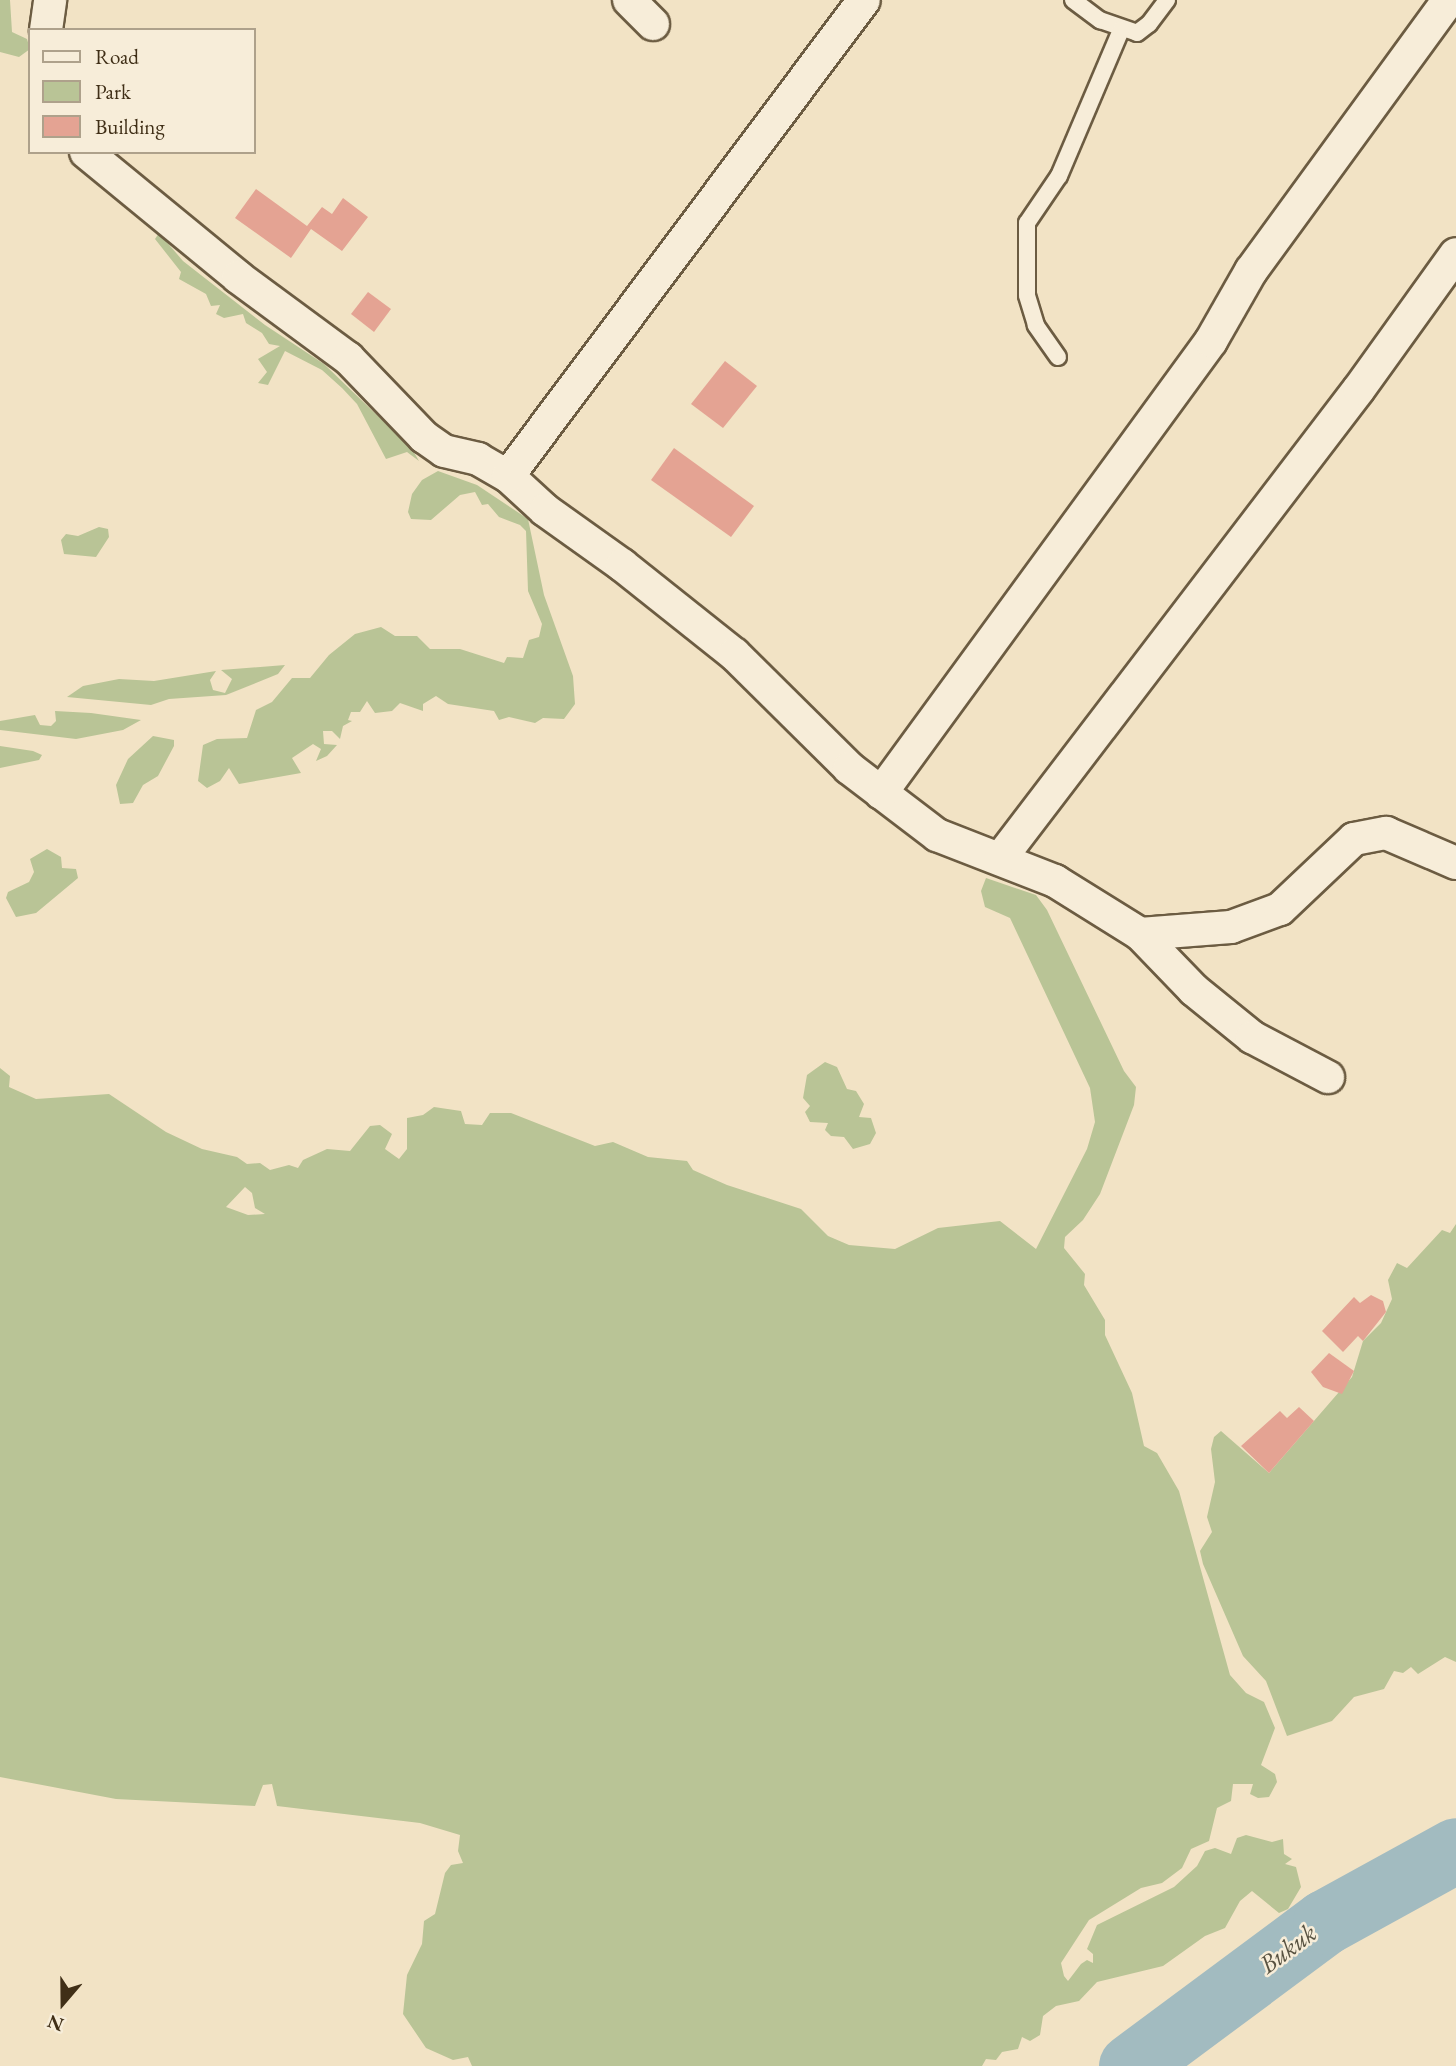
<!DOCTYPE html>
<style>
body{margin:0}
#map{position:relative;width:1456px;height:2066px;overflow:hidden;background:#f2e3c5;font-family:"EB Garamond",serif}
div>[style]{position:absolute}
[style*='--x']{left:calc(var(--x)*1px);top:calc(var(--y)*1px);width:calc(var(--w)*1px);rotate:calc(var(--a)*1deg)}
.green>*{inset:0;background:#b9c496}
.river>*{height:65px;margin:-32.5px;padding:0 32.5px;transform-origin:32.5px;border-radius:32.5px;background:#a2bbc0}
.building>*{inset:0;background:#e4a393}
.roads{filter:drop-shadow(2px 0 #6c5c42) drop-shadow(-2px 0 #6c5c42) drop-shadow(0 2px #6c5c42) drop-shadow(0 -2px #6c5c42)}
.service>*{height:16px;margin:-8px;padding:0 8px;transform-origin:8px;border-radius:8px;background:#f7edd9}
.minor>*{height:32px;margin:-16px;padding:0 16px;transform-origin:16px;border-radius:16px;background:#f7edd9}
span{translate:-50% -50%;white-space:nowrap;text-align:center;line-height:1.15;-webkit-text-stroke:5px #f7edd9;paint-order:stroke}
.water-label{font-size:26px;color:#585241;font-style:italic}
.legend{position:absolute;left:28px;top:28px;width:228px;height:126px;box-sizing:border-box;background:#f7edd9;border:2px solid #aea18b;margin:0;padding:9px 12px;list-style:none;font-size:21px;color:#402f17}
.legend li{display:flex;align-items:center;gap:14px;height:35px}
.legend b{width:35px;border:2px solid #aea18b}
.north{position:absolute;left:28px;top:1968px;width:70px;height:70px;-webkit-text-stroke:5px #f7edd9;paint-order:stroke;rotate:200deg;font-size:19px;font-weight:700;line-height:28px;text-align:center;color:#402f17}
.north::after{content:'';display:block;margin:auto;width:24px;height:32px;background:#402f17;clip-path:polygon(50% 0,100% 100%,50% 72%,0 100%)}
</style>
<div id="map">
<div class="green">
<div style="clip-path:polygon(0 0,10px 0,12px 32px,27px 39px,30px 49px,19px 57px,0 52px)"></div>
<div style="clip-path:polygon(159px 233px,183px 261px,265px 325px,324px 364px,412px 449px,419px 461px,407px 452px,386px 459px,357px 404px,342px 388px,322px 370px,285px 351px,268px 385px,258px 383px,267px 372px,258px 359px,280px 346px,269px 344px,262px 333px,246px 323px,243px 314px,224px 318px,216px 314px,220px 305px,211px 306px,206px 294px,179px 279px,181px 272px,155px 239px)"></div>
<div style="clip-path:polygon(438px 471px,477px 485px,528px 519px,544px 595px,573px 676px,575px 704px,564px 719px,543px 718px,535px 723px,509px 717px,499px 720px,494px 711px,448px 704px,436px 696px,423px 704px,423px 711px,400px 703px,392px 711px,375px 713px,367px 701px,360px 712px,351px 712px,348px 720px,352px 721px,343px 726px,340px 739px,332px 731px,323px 731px,324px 744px,337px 745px,327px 756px,316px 761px,321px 749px,313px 744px,292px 758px,301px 773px,239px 784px,229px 768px,220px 781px,207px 788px,198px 781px,203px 745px,217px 739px,247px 738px,256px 710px,272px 702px,292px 678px,310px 678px,329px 655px,355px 634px,381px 627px,395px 636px,417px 636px,430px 649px,460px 649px,504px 663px,507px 657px,523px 658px,529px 640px,539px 637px,542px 624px,528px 591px,526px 531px,520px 525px,499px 517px,488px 504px,482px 505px,475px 492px,460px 495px,431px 520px,411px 519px,408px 512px,412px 494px,422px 480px)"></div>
<div style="clip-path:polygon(99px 527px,108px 529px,109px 537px,96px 557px,64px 554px,61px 540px,66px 534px,78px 536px)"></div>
<div style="clip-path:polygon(285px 665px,278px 674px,226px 695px,169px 699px,151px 705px,67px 697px,83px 686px,119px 679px,154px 681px,216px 671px,210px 680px,213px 690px,225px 693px,232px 679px,221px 670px)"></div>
<div style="clip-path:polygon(55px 711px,91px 713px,141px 720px,123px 730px,76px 739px,0 730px,0 721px,35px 715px,40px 725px,51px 726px,56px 721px)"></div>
<div style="clip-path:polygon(153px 736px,174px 740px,174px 746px,158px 776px,143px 785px,133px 803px,120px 804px,116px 785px,128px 759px)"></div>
<div style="clip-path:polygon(0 746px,33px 751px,42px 755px,39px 760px,0 768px)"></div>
<div style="clip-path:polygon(47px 849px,61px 857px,62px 868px,76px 869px,78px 878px,36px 913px,16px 917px,6px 898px,8px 892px,29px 882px,34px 872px,30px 859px)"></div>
<div style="clip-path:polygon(evenodd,986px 878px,1036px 895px,1047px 910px,1124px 1071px,1136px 1087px,1134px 1105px,1100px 1194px,1083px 1220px,1065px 1237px,1064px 1248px,1085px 1274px,1084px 1285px,1105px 1320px,1105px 1335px,1132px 1393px,1144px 1446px,1157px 1453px,1179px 1491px,1230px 1675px,1246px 1693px,1264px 1702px,1275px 1728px,1261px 1765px,1275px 1774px,1277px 1782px,1269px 1797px,1258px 1798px,1250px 1794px,1253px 1784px,1233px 1784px,1231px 1801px,1217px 1808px,1209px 1841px,1191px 1849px,1182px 1868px,1162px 1883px,1141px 1888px,1089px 1920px,1061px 1963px,1064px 1976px,1068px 1981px,1081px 1964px,1087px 1960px,1093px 1963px,1093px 1954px,1087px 1949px,1097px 1925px,1174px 1887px,1197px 1866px,1205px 1851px,1215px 1848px,1231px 1854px,1237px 1838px,1246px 1835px,1272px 1842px,1283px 1839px,1284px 1854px,1292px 1859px,1285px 1864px,1296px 1867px,1301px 1887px,1288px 1909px,1279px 1913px,1252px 1891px,1240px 1901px,1225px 1928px,1205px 1936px,1163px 1966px,1097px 1982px,1079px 2001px,1056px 2006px,1043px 2016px,1040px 2035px,1030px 2041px,1022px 2037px,1018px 2049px,1002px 2052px,996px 2060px,986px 2059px,982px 2066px,472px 2066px,468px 2057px,453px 2060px,426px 2048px,403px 2014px,407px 1975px,422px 1944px,424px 1921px,435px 1914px,445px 1873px,451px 1865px,463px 1863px,458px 1851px,460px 1835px,420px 1823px,277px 1806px,272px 1784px,263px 1785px,255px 1806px,116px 1799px,0 1777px,0 1068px,10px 1076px,9px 1087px,36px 1099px,109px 1094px,166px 1132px,202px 1149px,237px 1157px,247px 1164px,260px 1163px,270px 1170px,289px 1165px,298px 1168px,303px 1160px,327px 1149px,350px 1151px,370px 1126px,380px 1125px,392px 1134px,385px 1149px,399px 1159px,407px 1149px,407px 1118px,423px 1115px,434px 1107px,461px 1111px,465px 1124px,482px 1125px,490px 1113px,511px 1113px,595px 1146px,613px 1142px,648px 1157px,687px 1161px,693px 1170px,727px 1185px,801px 1209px,828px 1236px,849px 1245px,895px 1249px,938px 1228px,1000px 1221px,1036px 1249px,1087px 1149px,1095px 1122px,1090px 1088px,1010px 918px,985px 907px,981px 891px,986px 878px,245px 1187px,252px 1193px,255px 1208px,265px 1214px,248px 1215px,226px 1207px,245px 1187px)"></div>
<div style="clip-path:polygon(825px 1062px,837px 1067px,847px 1089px,856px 1091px,864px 1104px,859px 1117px,871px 1118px,876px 1133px,870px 1144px,853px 1149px,844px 1137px,831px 1136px,825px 1130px,828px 1123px,810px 1122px,805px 1112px,810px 1106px,803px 1098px,807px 1075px)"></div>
<div style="clip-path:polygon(1456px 1224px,1456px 1662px,1445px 1657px,1418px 1674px,1411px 1667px,1403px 1673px,1394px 1671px,1384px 1689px,1354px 1697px,1332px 1721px,1287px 1736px,1266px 1681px,1243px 1656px,1203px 1564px,1200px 1551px,1212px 1532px,1207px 1517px,1215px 1482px,1211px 1449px,1214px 1437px,1221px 1431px,1269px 1473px,1352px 1377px,1363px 1341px,1381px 1323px,1392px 1299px,1388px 1280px,1397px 1263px,1407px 1268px,1442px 1230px,1450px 1233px)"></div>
</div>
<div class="river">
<div style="--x:1131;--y:2066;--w:242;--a:-36.6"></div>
<div style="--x:1325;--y:1922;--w:149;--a:-28.8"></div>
</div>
<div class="building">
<div style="clip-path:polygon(256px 189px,307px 226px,322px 207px,332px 214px,343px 198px,368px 217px,342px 251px,311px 229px,291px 258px,235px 218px)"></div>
<div style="clip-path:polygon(368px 292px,391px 309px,374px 332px,351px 314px)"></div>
<div style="clip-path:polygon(725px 361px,757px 386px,723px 428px,691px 404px)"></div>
<div style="clip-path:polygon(674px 448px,754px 506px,731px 537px,651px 480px)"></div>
<div style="clip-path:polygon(1371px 1295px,1383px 1301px,1386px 1312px,1363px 1341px,1358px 1336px,1343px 1352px,1322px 1331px,1354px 1297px,1360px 1303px)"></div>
<div style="clip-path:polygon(1329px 1353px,1354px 1371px,1342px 1394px,1323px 1387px,1311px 1372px)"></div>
<div style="clip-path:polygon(1299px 1407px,1314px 1421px,1269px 1473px,1241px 1446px,1280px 1411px,1287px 1418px)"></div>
</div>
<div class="roads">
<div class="service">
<div style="--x:1073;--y:0;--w:34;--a:37"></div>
<div style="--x:1100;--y:20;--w:39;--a:19"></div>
<div style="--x:1137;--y:33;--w:15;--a:-37"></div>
<div style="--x:1149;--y:24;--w:30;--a:-53"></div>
<div style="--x:1058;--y:357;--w:39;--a:-125"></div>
<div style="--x:1036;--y:325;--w:31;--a:-107"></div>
<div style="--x:1027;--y:295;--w:72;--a:-90"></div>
<div style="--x:1027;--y:223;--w:57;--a:-55.8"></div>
<div style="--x:1059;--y:176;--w:159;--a:-67"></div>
</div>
<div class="minor">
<div style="--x:629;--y:0;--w:34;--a:45"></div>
<div style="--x:46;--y:30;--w:30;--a:-82"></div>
<div style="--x:86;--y:152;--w:197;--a:39.4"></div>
<div style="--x:238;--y:277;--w:137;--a:36.4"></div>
<div style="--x:348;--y:358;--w:110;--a:46.1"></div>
<div style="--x:424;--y:437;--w:24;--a:35"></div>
<div style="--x:444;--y:451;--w:35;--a:13"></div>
<div style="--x:478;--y:459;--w:34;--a:30"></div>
<div style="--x:508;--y:476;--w:50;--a:42.6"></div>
<div style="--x:545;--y:510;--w:95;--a:35.5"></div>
<div style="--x:622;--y:565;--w:143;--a:38.5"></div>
<div style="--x:734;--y:654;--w:162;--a:44.7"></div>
<div style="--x:849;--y:768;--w:111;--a:37.3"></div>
<div style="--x:937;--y:835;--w:127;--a:21.3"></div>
<div style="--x:1055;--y:881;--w:100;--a:31.9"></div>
<div style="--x:1140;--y:934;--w:91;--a:-4.4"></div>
<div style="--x:1231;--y:927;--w:52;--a:-20.2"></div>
<div style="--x:1280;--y:909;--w:102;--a:-43.4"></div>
<div style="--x:1354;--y:839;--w:33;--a:-11"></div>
<div style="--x:1386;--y:833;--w:76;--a:23.2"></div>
<div style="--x:508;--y:476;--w:594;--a:-53.21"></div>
<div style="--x:881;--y:793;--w:560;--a:-53.87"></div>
<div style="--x:1211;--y:341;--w:81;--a:-60.3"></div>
<div style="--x:1251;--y:271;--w:328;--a:-53.9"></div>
<div style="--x:1000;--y:859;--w:591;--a:-52.63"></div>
<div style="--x:1359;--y:389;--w:166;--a:-54.3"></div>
<div style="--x:1140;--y:934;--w:78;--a:46"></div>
<div style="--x:1194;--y:990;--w:75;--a:39"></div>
<div style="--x:1252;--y:1037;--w:86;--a:27.8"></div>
</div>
</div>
<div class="water-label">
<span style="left:1288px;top:1949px;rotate:-37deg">Bukuk</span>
</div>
<ul class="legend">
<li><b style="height:9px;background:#f7edd9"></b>Road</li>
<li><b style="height:19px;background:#b9c496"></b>Park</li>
<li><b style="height:19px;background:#e4a393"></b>Building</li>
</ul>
<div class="north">N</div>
</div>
